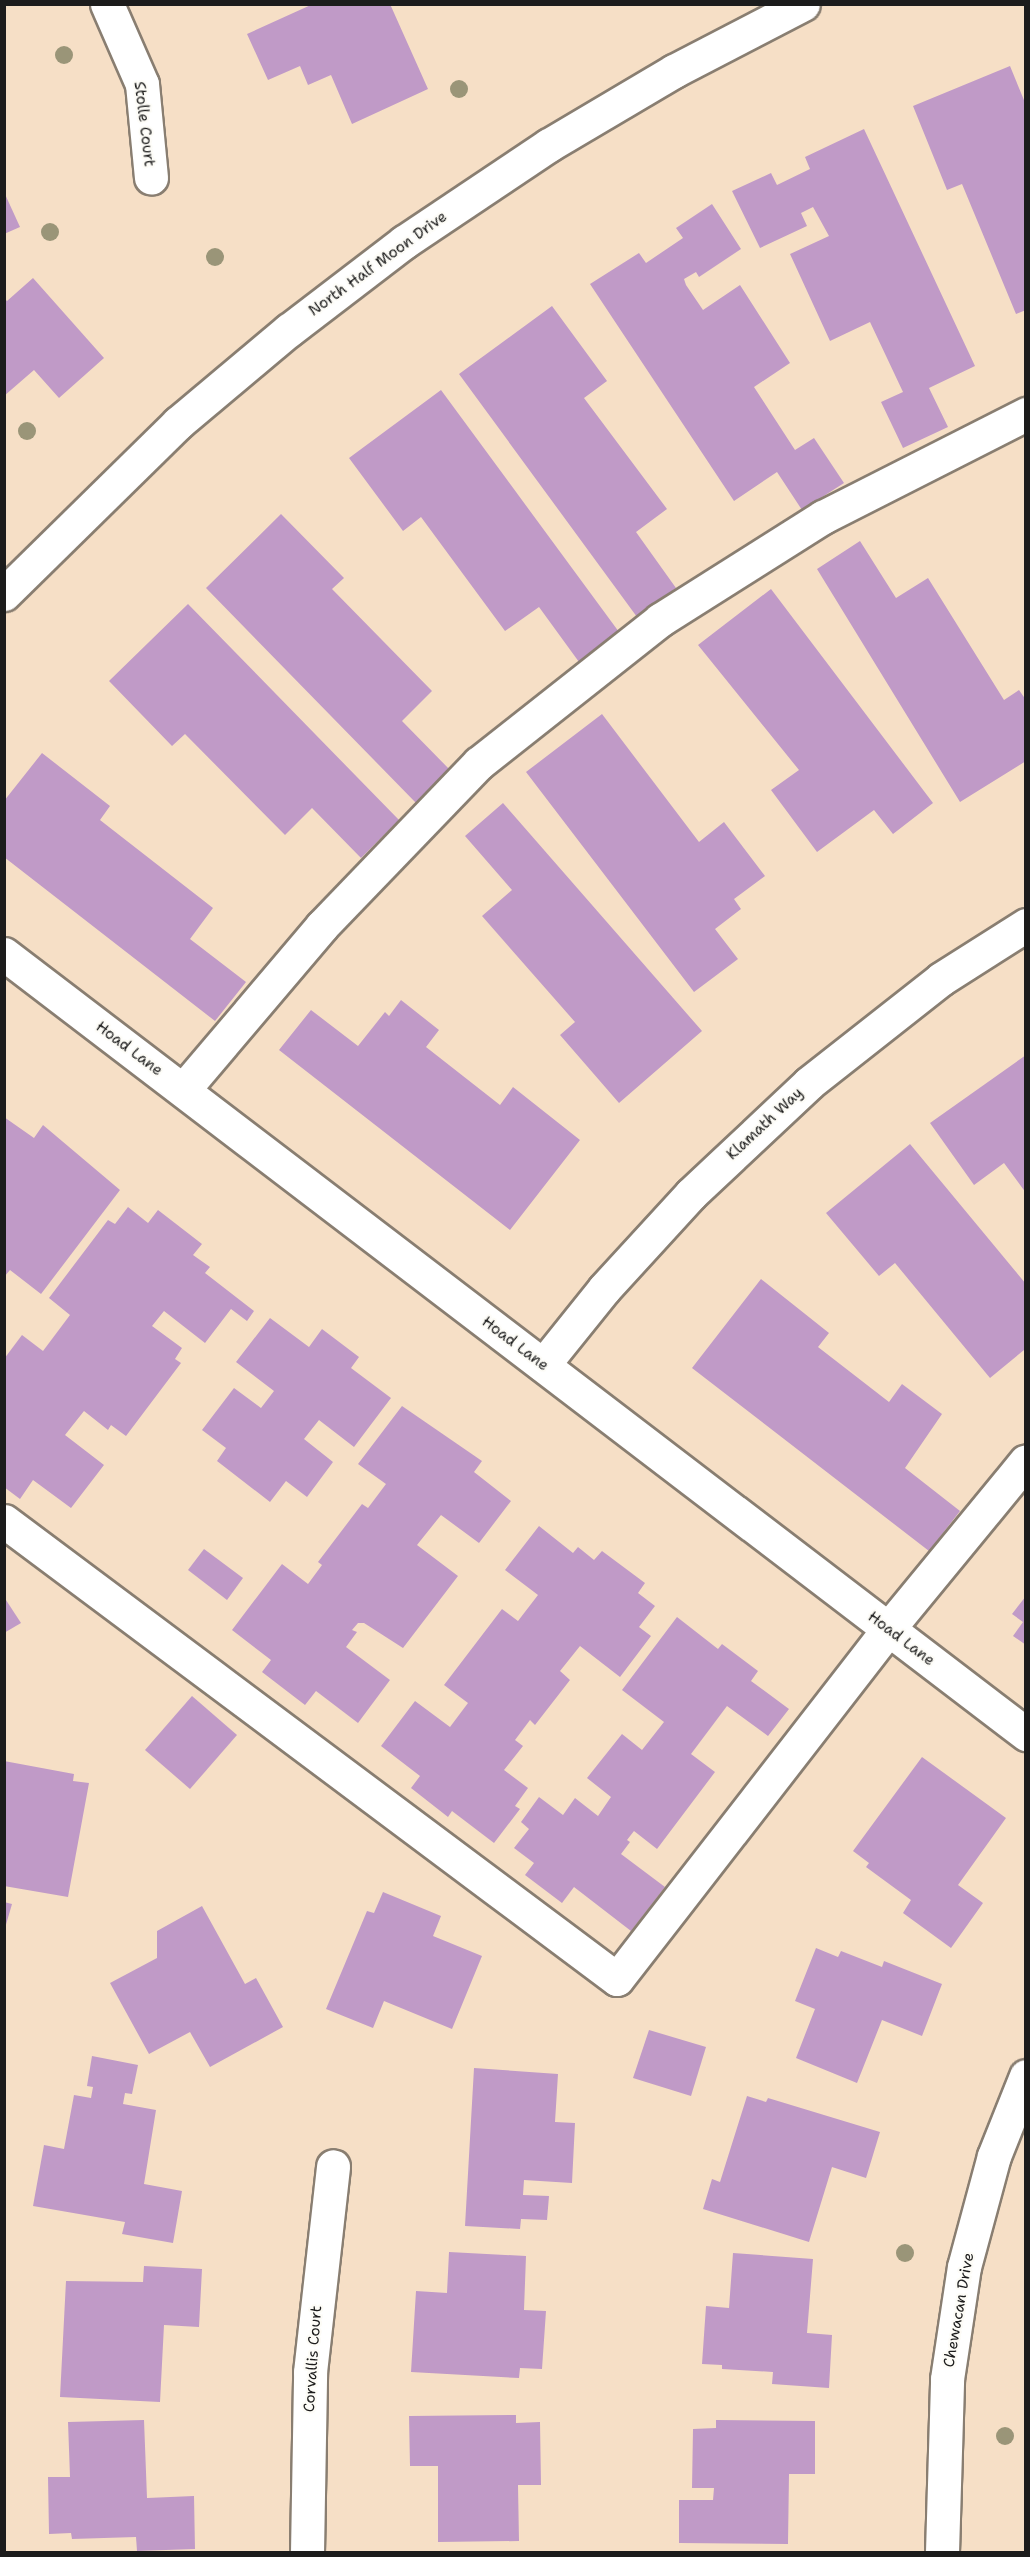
<!DOCTYPE html>
<style>
body{margin:0}
#map{position:relative;width:1030px;height:2557px;overflow:hidden;background:#f6dfc6;font-family:"Shantell Sans",sans-serif}
div>[style]{position:absolute}
[style*='--x']{left:calc(var(--x)*1px);top:calc(var(--y)*1px);width:calc(var(--w)*1px);rotate:calc(var(--a)*1deg)}
.building>*{inset:0;background:#c09ac7}
.roads{filter:drop-shadow(2px 0 #897e71) drop-shadow(-2px 0 #897e71) drop-shadow(0 2px #897e71) drop-shadow(0 -2px #897e71)}
.minor>*{height:33px;margin:-16.5px;padding:0 16.5px;transform-origin:16.5px;border-radius:16.5px;background:#fff}
.trees>*{width:18px;height:18px;margin:-9px;border-radius:50%;background:#9a9578}
span{translate:-50% -50%;white-space:nowrap;text-align:center;line-height:1.15;-webkit-text-stroke:4.5px #fdfcf7;paint-order:stroke}
.street-label{font-size:15px;color:#1c1c1c}
.frame{position:absolute;inset:0;border:6px solid #1c1c1c;pointer-events:none}
</style>
<div id="map">
<div class="building">
<div style="clip-path:polygon(313px 4px,390px 4px,428px 89px,352px 124px,331px 75px,308px 85px,300px 66px,268px 80px,247px 34px)"></div>
<div style="clip-path:polygon(1010px 66px,1026px 105px,1026px 310px,1016px 314px,962px 184px,947px 190px,913px 106px)"></div>
<div style="clip-path:polygon(864px 129px,975px 366px,929px 388px,948px 427px,903px 448px,881px 402px,903px 392px,870px 322px,830px 341px,790px 254px,829px 236px,813px 207px,801px 213px,807px 226px,760px 248px,732px 191px,771px 173px,777px 185px,810px 169px,805px 157px)"></div>
<div style="clip-path:polygon(4px 192px,20px 227px,4px 234px)"></div>
<div style="clip-path:polygon(712px 204px,741px 249px,699px 277px,696px 272px,684px 279px,686px 285px,703px 310px,740px 285px,790px 363px,754px 387px,795px 450px,814px 438px,844px 483px,802px 510px,777px 472px,734px 501px,590px 284px,639px 253px,646px 263px,683px 238px,676px 228px)"></div>
<div style="clip-path:polygon(33px 278px,104px 358px,59px 398px,34px 370px,4px 396px,4px 298px,7px 301px)"></div>
<div style="clip-path:polygon(552px 306px,607px 381px,584px 398px,667px 509px,636px 532px,676px 588px,637px 617px,459px 374px)"></div>
<div style="clip-path:polygon(441px 390px,619px 632px,579px 662px,539px 607px,505px 631px,421px 517px,403px 531px,349px 458px)"></div>
<div style="clip-path:polygon(281px 514px,344px 578px,332px 589px,432px 691px,402px 721px,451px 771px,417px 804px,206px 588px)"></div>
<div style="clip-path:polygon(860px 541px,896px 598px,928px 578px,1004px 700px,1019px 690px,1026px 700px,1026px 761px,960px 802px,817px 569px)"></div>
<div style="clip-path:polygon(771px 589px,933px 803px,893px 834px,874px 810px,817px 852px,771px 790px,799px 770px,698px 645px)"></div>
<div style="clip-path:polygon(188px 604px,399px 820px,361px 858px,312px 808px,285px 835px,185px 734px,172px 746px,109px 681px)"></div>
<div style="clip-path:polygon(602px 714px,699px 842px,724px 822px,765px 876px,734px 899px,741px 909px,715px 929px,738px 959px,694px 992px,526px 772px)"></div>
<div style="clip-path:polygon(42px 753px,110px 806px,100px 820px,213px 908px,190px 939px,246px 982px,215px 1021px,4px 857px,4px 801px)"></div>
<div style="clip-path:polygon(503px 803px,702px 1031px,619px 1103px,560px 1035px,575px 1022px,482px 916px,512px 890px,465px 836px)"></div>
<div style="clip-path:polygon(401px 1000px,439px 1030px,426px 1047px,500px 1105px,513px 1087px,580px 1140px,510px 1230px,279px 1050px,311px 1010px,358px 1046px,385px 1012px,389px 1016px)"></div>
<div style="clip-path:polygon(1026px 1055px,1026px 1193px,1004px 1163px,974px 1185px,930px 1123px)"></div>
<div style="clip-path:polygon(4px 1117px,34px 1138px,43px 1125px,120px 1190px,41px 1294px,10px 1270px,4px 1277px)"></div>
<div style="clip-path:polygon(910px 1144px,1026px 1284px,1026px 1352px,1024px 1350px,990px 1378px,895px 1263px,879px 1276px,826px 1213px)"></div>
<div style="clip-path:polygon(128px 1207px,148px 1223px,158px 1210px,202px 1244px,193px 1255px,210px 1267px,205px 1273px,254px 1311px,247px 1321px,231px 1309px,205px 1343px,164px 1311px,152px 1326px,182px 1348px,175px 1359px,181px 1363px,126px 1436px,111px 1425px,108px 1430px,84px 1411px,65px 1435px,104px 1465px,71px 1508px,33px 1480px,20px 1499px,4px 1487px,4px 1359px,22px 1335px,43px 1351px,70px 1315px,49px 1298px,108px 1220px,115px 1224px)"></div>
<div style="clip-path:polygon(761px 1279px,829px 1333px,818px 1347px,889px 1402px,902px 1384px,942px 1414px,905px 1468px,960px 1511px,929px 1551px,692px 1368px)"></div>
<div style="clip-path:polygon(270px 1318px,309px 1347px,322px 1329px,359px 1357px,351px 1368px,391px 1398px,354px 1447px,319px 1420px,304px 1439px,333px 1462px,307px 1497px,286px 1481px,270px 1502px,217px 1461px,226px 1448px,202px 1430px,234px 1388px,261px 1408px,274px 1391px,236px 1362px)"></div>
<div style="clip-path:polygon(402px 1406px,482px 1461px,474px 1472px,511px 1501px,479px 1543px,441px 1515px,417px 1545px,458px 1576px,403px 1648px,364px 1623px,358px 1623px,352px 1630px,357px 1632px,346px 1647px,390px 1680px,358px 1723px,316px 1691px,305px 1705px,262px 1672px,271px 1660px,232px 1630px,282px 1564px,308px 1584px,322px 1565px,318px 1562px,362px 1504px,368px 1508px,386px 1484px,358px 1464px)"></div>
<div style="clip-path:polygon(539px 1526px,573px 1553px,578px 1547px,594px 1560px,602px 1551px,645px 1583px,638px 1593px,655px 1606px,639px 1627px,651px 1636px,620px 1677px,580px 1646px,560px 1671px,570px 1680px,535px 1725px,530px 1720px,515px 1740px,523px 1746px,504px 1770px,528px 1788px,515px 1806px,520px 1809px,494px 1843px,452px 1811px,448px 1817px,411px 1788px,420px 1776px,381px 1746px,415px 1701px,450px 1727px,468px 1703px,444px 1685px,502px 1609px,518px 1621px,538px 1595px,505px 1570px)"></div>
<div style="clip-path:polygon(204px 1549px,243px 1578px,227px 1600px,188px 1570px)"></div>
<div style="clip-path:polygon(1026px 1596px,1026px 1645px,1013px 1636px,1023px 1622px,1012px 1614px)"></div>
<div style="clip-path:polygon(4px 1597px,21px 1623px,4px 1633px)"></div>
<div style="clip-path:polygon(677px 1617px,718px 1649px,722px 1644px,758px 1671px,751px 1681px,789px 1709px,768px 1736px,727px 1706px,691px 1754px,715px 1772px,657px 1849px,634px 1831px,627px 1840px,630px 1842px,621px 1854px,665px 1887px,631px 1931px,574px 1887px,562px 1903px,525px 1875px,534px 1863px,514px 1848px,529px 1829px,521px 1822px,539px 1797px,563px 1815px,575px 1798px,598px 1816px,611px 1797px,587px 1778px,622px 1734px,642px 1750px,664px 1722px,622px 1690px)"></div>
<div style="clip-path:polygon(192px 1696px,237px 1735px,190px 1789px,145px 1750px)"></div>
<div style="clip-path:polygon(922px 1757px,1006px 1818px,958px 1885px,983px 1903px,951px 1948px,903px 1913px,911px 1900px,866px 1867px,869px 1863px,853px 1851px)"></div>
<div style="clip-path:polygon(4px 1761px,74px 1774px,73px 1781px,89px 1783px,68px 1897px,4px 1886px)"></div>
<div style="clip-path:polygon(383px 1892px,441px 1916px,433px 1936px,482px 1956px,452px 2029px,384px 2001px,373px 2028px,326px 2009px,367px 1911px,374px 1913px)"></div>
<div style="clip-path:polygon(4px 1902px,12px 1904px,5px 1928px,4px 1928px)"></div>
<div style="clip-path:polygon(202px 1906px,245px 1984px,256px 1978px,283px 2027px,210px 2067px,190px 2032px,149px 2054px,110px 1983px,157px 1958px,157px 1931px)"></div>
<div style="clip-path:polygon(816px 1948px,838px 1957px,841px 1951px,882px 1967px,884px 1961px,942px 1984px,922px 2036px,882px 2020px,857px 2083px,796px 2058px,815px 2009px,795px 2001px)"></div>
<div style="clip-path:polygon(649px 2030px,706px 2047px,691px 2096px,633px 2078px)"></div>
<div style="clip-path:polygon(92px 2056px,138px 2065px,132px 2094px,125px 2093px,123px 2104px,156px 2110px,144px 2184px,182px 2191px,173px 2243px,122px 2234px,125px 2222px,33px 2206px,44px 2145px,64px 2149px,74px 2095px,91px 2098px,93px 2087px,87px 2086px)"></div>
<div style="clip-path:polygon(474px 2068px,558px 2074px,555px 2122px,575px 2123px,572px 2183px,524px 2180px,523px 2195px,549px 2196px,547px 2220px,521px 2219px,520px 2229px,465px 2226px)"></div>
<div style="clip-path:polygon(747px 2096px,766px 2102px,768px 2098px,880px 2132px,866px 2178px,832px 2167px,809px 2242px,703px 2209px,712px 2179px,720px 2182px)"></div>
<div style="clip-path:polygon(449px 2252px,526px 2256px,524px 2310px,546px 2311px,542px 2369px,520px 2368px,519px 2378px,411px 2372px,416px 2291px,447px 2293px)"></div>
<div style="clip-path:polygon(733px 2253px,813px 2259px,807px 2333px,832px 2335px,829px 2388px,772px 2384px,773px 2372px,722px 2369px,722px 2365px,702px 2364px,706px 2306px,729px 2308px)"></div>
<div style="clip-path:polygon(144px 2266px,202px 2269px,199px 2327px,164px 2325px,160px 2402px,60px 2397px,66px 2281px,143px 2282px)"></div>
<div style="clip-path:polygon(516px 2415px,516px 2423px,540px 2422px,541px 2485px,518px 2485px,519px 2541px,438px 2542px,438px 2466px,410px 2466px,409px 2416px)"></div>
<div style="clip-path:polygon(144px 2420px,147px 2498px,194px 2496px,195px 2549px,137px 2551px,136px 2537px,72px 2539px,71px 2533px,49px 2534px,48px 2477px,70px 2477px,68px 2422px)"></div>
<div style="clip-path:polygon(716px 2420px,815px 2421px,815px 2474px,789px 2474px,788px 2544px,679px 2543px,679px 2500px,713px 2500px,714px 2488px,692px 2488px,693px 2429px,716px 2428px)"></div>
</div>
<div class="roads">
<div class="minor">
<div style="--x:107;--y:4;--w:87;--a:66.4"></div>
<div style="--x:142;--y:84;--w:94;--a:84.5"></div>
<div style="--x:4;--y:594;--w:244;--a:-44.5"></div>
<div style="--x:178;--y:423;--w:145;--a:-40"></div>
<div style="--x:289;--y:330;--w:145;--a:-37.4"></div>
<div style="--x:404;--y:242;--w:174;--a:-33.8"></div>
<div style="--x:549;--y:145;--w:145;--a:-30.6"></div>
<div style="--x:674;--y:71;--w:145;--a:-27.4"></div>
<div style="--x:4;--y:954;--w:1286;--a:37.35"></div>
<div style="--x:183;--y:1090;--w:215;--a:-49.7"></div>
<div style="--x:322;--y:926;--w:226;--a:-46.1"></div>
<div style="--x:479;--y:763;--w:231;--a:-38.3"></div>
<div style="--x:660;--y:620;--w:193;--a:-32.3"></div>
<div style="--x:823;--y:517;--w:228;--a:-26.9"></div>
<div style="--x:543;--y:1365;--w:97;--a:-51.2"></div>
<div style="--x:604;--y:1289;--w:129;--a:-47.5"></div>
<div style="--x:691;--y:1194;--w:162;--a:-43.2"></div>
<div style="--x:809;--y:1083;--w:168;--a:-38.2"></div>
<div style="--x:941;--y:979;--w:101;--a:-32.4"></div>
<div style="--x:4;--y:1521;--w:765;--a:36.77"></div>
<div style="--x:617;--y:1979;--w:443;--a:-52.2"></div>
<div style="--x:888;--y:1629;--w:217;--a:-50.6"></div>
<div style="--x:307;--y:2552;--w:180;--a:-89"></div>
<div style="--x:310;--y:2372;--w:207;--a:-83.6"></div>
<div style="--x:942;--y:2552;--w:173;--a:-88.3"></div>
<div style="--x:947;--y:2379;--w:113;--a:-81.4"></div>
<div style="--x:964;--y:2267;--w:115;--a:-74.9"></div>
<div style="--x:994;--y:2156;--w:86;--a:-68.2"></div>
</div>
</div>
<div class="trees">
<div style="left:64px;top:55px"></div>
<div style="left:459px;top:89px"></div>
<div style="left:50px;top:232px"></div>
<div style="left:215px;top:257px"></div>
<div style="left:27px;top:431px"></div>
<div style="left:905px;top:2253px"></div>
<div style="left:1005px;top:2436px"></div>
</div>
<div class="street-label">
<span style="left:144px;top:124px;rotate:83deg">Stolle Court</span>
<span style="left:378px;top:264px;rotate:-36deg">North Half Moon Drive</span>
<span style="left:129px;top:1049px;rotate:37deg">Hoad Lane</span>
<span style="left:765px;top:1124px;rotate:-43deg">Klamath Way</span>
<span style="left:515px;top:1344px;rotate:37deg">Hoad Lane</span>
<span style="left:901px;top:1639px;rotate:37deg">Hoad Lane</span>
<span style="left:959px;top:2310px;rotate:-80deg">Chewacan Drive</span>
<span style="left:313px;top:2359px;rotate:-86deg">Corvallis Court</span>
</div>
<div class="frame"></div>
</div>
